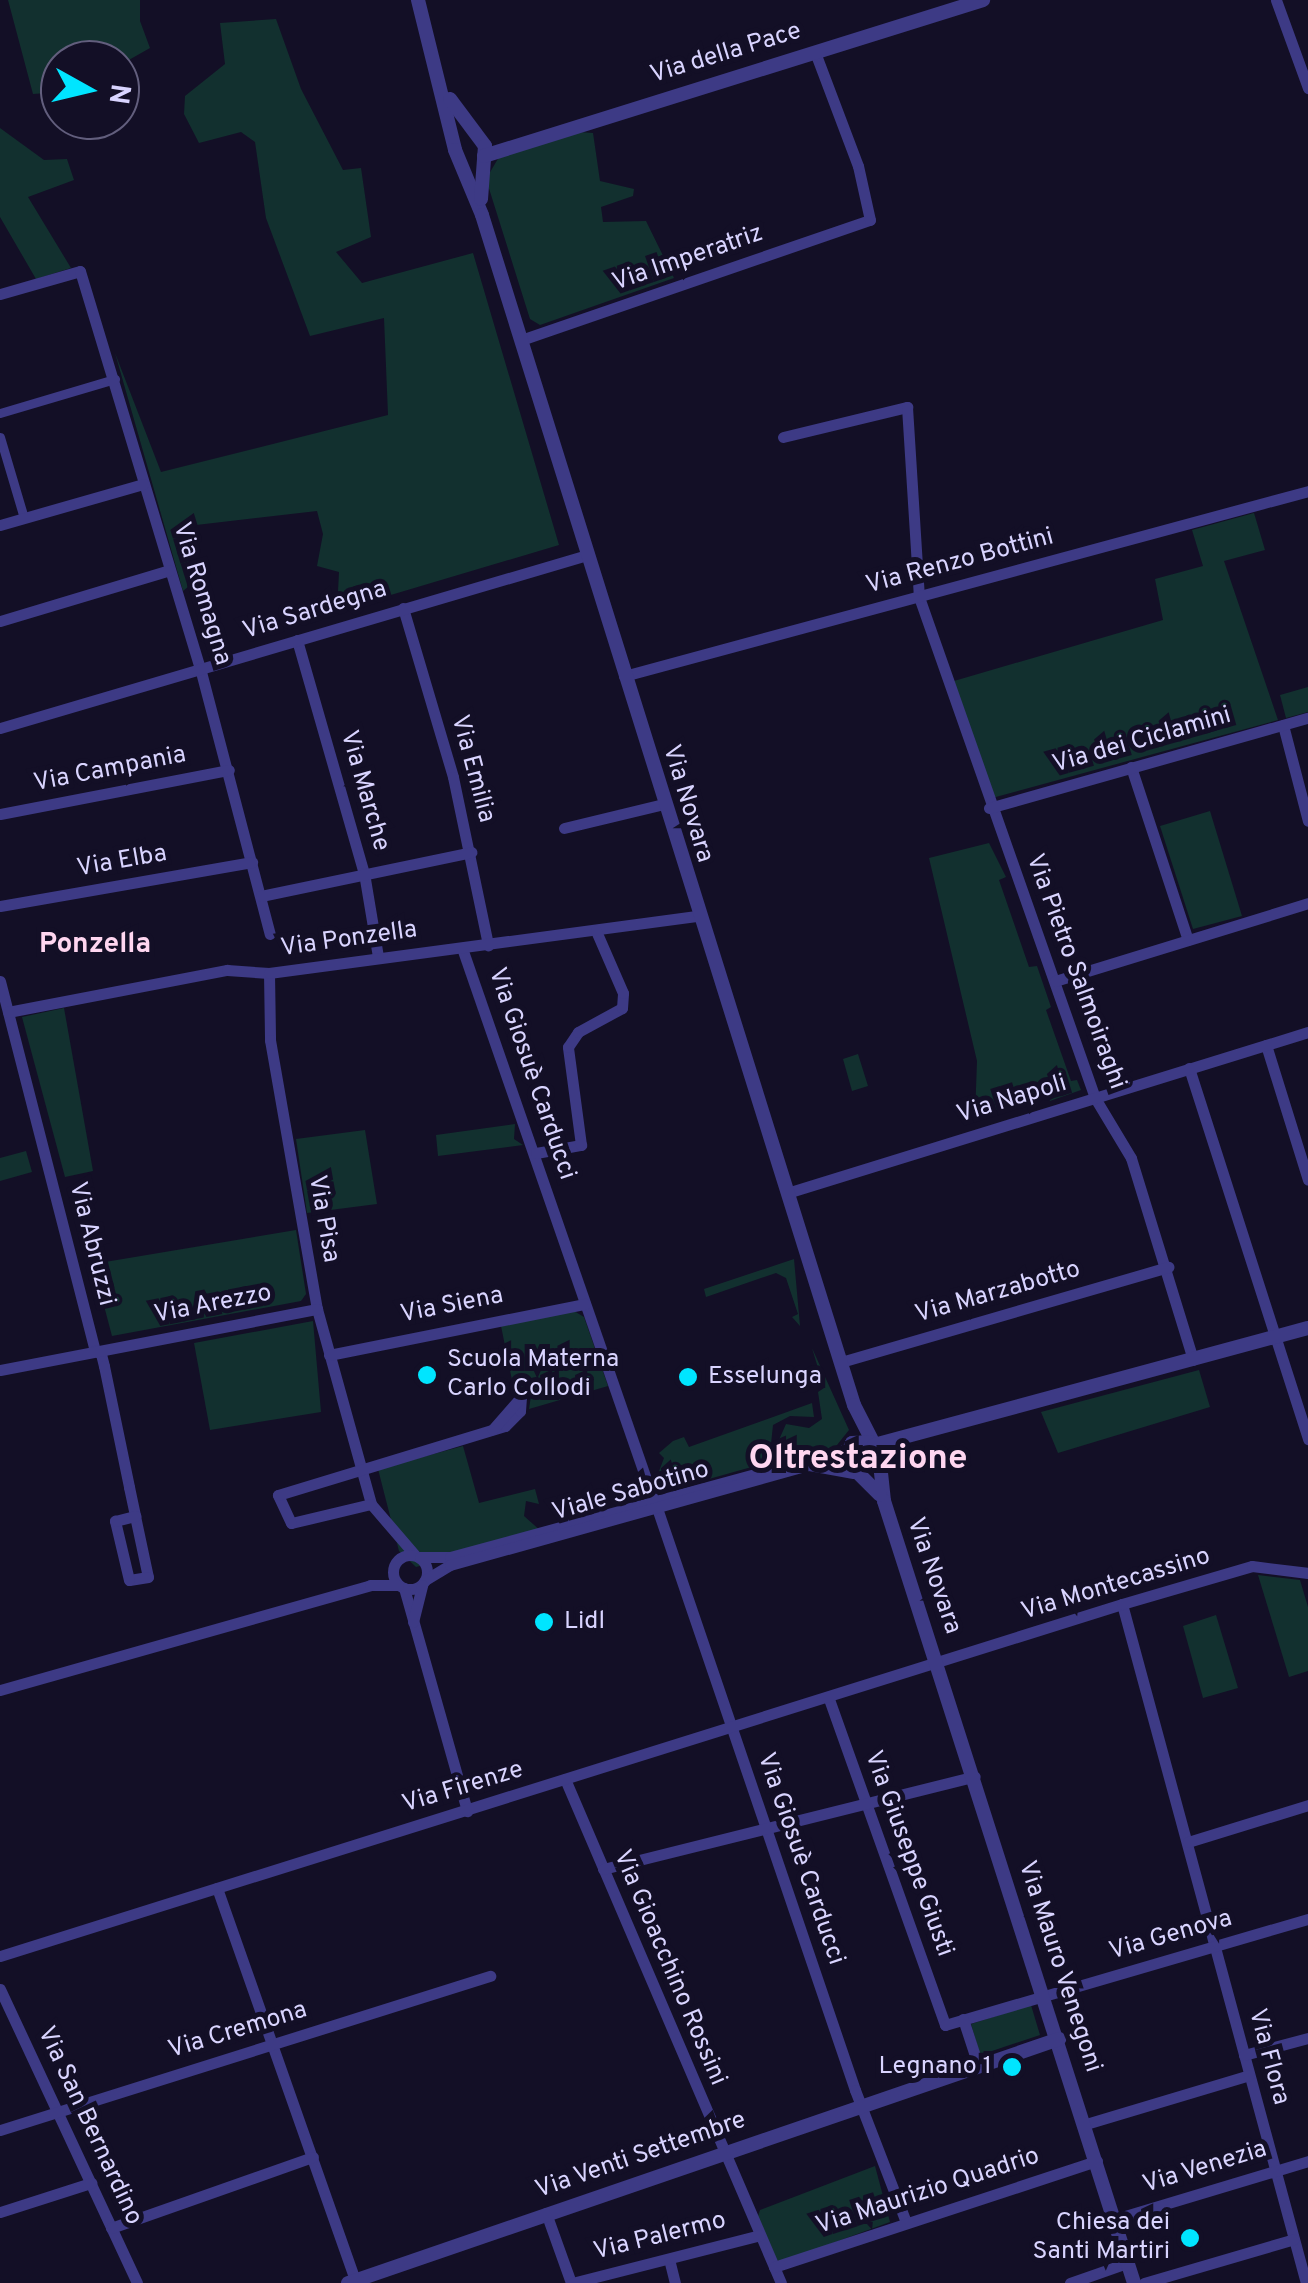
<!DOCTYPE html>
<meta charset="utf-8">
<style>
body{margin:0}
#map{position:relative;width:1308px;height:2283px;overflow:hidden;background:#130f26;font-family:Overpass,sans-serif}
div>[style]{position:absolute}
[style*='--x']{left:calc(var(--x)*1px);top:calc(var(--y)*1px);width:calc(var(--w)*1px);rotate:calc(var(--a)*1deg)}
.green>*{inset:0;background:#12302f}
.pedestrian>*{height:9px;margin:-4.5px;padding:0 4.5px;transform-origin:4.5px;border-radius:4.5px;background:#3d3a85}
.minor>*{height:11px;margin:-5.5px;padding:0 5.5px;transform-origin:5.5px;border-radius:5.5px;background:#3d3a85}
.minor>.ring{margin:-5.5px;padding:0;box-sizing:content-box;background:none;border:11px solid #3d3a85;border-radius:50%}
.tertiary>*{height:14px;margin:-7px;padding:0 7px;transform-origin:7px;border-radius:7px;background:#3d3a85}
.dots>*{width:28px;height:28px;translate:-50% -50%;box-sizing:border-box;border:5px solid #130f26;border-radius:50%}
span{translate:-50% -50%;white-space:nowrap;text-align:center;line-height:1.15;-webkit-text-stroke:10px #130f26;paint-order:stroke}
.street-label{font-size:25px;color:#d9d4ff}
.poi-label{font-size:25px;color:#d9d4ff}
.left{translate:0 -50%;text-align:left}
.right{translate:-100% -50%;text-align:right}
.neighbourhood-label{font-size:28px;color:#ffd6f0;font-weight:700}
.district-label{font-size:35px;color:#ffd6f0;font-weight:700}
.north{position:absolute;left:40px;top:40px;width:100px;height:100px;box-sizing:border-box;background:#130f26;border:2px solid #625e7d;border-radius:50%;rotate:98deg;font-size:28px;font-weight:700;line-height:40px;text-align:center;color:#d9d4ff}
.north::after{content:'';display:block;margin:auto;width:35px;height:45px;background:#00e5ff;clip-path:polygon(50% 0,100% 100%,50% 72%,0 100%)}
</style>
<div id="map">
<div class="green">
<div style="clip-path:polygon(8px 0,140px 0,140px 21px,150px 48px,120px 65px,120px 60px,60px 60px,60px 92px,33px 94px)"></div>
<div style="clip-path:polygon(276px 19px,301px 89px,343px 170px,361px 168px,371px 237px,336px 252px,362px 283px,473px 253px,559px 545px,337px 611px,339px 572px,317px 566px,323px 534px,317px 511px,179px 527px,194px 582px,183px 591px,115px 353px,161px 472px,388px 415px,384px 318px,310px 336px,266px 218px,255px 142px,241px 132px,199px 143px,184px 114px,185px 96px,225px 64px,220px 23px)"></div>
<div style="clip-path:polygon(0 128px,44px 160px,67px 159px,74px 180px,28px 197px,71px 268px,36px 279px,0 217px)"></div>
<div style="clip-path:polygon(579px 132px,593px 133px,600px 181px,634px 189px,633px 196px,601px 207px,603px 222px,646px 221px,674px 278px,540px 325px,530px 319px,486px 179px,499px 157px)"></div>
<div style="clip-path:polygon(1254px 513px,1265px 550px,1224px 561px,1278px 720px,992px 798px,954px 681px,1163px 620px,1155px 579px,1203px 566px,1192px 530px)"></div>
<div style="clip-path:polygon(1308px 687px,1308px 712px,1286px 718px,1280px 695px)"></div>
<div style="clip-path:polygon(1210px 811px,1242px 916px,1193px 929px,1160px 826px)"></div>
<div style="clip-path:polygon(989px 843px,1006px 877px,999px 880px,1029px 967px,1037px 966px,1051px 1007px,1046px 1010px,1071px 1081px,1077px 1080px,1081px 1090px,1050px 1101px,1047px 1093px,975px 1117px,977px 1061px,929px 858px)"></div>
<div style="clip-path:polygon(64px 1008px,93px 1171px,65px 1177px,22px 1017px)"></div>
<div style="clip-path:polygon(858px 1054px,868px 1086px,852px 1091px,843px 1059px)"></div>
<div style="clip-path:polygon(515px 1124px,514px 1139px,523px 1145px,438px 1156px,436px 1135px)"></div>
<div style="clip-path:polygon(365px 1130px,377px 1204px,307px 1213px,296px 1139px)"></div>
<div style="clip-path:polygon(26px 1151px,32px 1172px,0 1181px,0 1158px)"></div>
<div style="clip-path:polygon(296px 1230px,306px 1294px,301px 1301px,112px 1336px,93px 1264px)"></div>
<div style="clip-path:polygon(794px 1259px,800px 1326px,792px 1317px,798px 1314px,786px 1278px,776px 1273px,706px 1297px,704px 1289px)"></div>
<div style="clip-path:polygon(574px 1311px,584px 1317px,608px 1386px,529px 1409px,531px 1396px,514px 1390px,501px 1326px)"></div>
<div style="clip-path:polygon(313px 1321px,321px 1412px,210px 1430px,194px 1343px)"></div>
<div style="clip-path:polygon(812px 1348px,849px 1430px,833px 1450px,790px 1450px,778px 1442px,786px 1424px,809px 1428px,822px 1419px,818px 1392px,824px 1388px)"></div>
<div style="clip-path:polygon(1199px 1370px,1210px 1407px,1058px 1453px,1041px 1412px)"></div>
<div style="clip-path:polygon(812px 1403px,814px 1417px,790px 1416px,773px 1425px,771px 1444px,787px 1457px,677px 1488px,655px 1482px,664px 1458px,659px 1453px,673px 1441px,684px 1437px,689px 1447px)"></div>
<div style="clip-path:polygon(463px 1446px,479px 1503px,535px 1489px,539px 1504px,526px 1501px,524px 1516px,542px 1532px,416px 1567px,399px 1551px,378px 1469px)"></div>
<div style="clip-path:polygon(1258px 1575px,1300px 1580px,1308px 1607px,1308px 1671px,1289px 1677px)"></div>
<div style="clip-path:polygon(1216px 1615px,1238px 1688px,1203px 1698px,1183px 1626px)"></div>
<div style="clip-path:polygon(1031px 2005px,1040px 2035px,980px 2055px,971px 2024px)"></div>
<div style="clip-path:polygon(875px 2166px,890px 2222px,781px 2262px,774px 2259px,757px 2219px,760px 2210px)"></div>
</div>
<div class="pedestrian">
<div style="--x:0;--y:413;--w:120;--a:-16.5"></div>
<div style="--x:0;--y:437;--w:84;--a:73.5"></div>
</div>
<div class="minor">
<div style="--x:1276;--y:0;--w:94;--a:70"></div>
<div style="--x:0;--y:294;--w:83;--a:-16"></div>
<div style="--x:80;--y:271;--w:415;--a:73.2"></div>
<div style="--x:200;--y:668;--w:275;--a:75.3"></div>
<div style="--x:521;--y:340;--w:369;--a:-19"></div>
<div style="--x:870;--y:220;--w:55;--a:-102.5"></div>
<div style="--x:858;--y:166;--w:122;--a:-110.7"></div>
<div style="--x:783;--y:437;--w:128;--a:-13.6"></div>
<div style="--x:907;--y:407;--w:190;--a:86.4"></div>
<div style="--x:919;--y:597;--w:531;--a:70.64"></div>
<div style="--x:1095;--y:1098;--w:70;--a:59"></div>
<div style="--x:1131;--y:1158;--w:211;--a:72.9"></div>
<div style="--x:0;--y:525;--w:149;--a:-16"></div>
<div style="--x:403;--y:608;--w:176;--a:73.5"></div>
<div style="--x:453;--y:777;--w:172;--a:78.2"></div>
<div style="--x:0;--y:621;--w:177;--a:-16.7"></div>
<div style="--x:297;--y:640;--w:242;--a:74"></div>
<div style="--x:364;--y:873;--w:85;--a:80.5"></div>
<div style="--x:624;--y:676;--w:709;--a:-15.13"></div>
<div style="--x:1283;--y:725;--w:99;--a:75.4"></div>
<div style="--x:0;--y:728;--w:612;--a:-16.42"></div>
<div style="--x:1131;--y:767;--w:182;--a:71.8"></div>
<div style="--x:989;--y:808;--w:331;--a:-15.8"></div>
<div style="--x:0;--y:814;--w:233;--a:-10.9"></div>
<div style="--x:564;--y:828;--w:103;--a:-13.5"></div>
<div style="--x:261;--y:896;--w:215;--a:-11.8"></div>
<div style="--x:0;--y:906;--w:256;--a:-9.9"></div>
<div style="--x:462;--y:948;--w:583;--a:70.88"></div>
<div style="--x:269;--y:973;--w:67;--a:89.1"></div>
<div style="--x:270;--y:1040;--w:273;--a:80.1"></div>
<div style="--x:317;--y:1309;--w:202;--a:74.5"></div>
<div style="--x:371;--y:1504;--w:66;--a:49.3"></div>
<div style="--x:0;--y:981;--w:381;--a:75.6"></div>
<div style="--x:95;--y:1350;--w:7;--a:34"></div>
<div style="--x:101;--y:1354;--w:12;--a:76"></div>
<div style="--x:104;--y:1366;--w:124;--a:78.3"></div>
<div style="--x:129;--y:1487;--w:30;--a:78"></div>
<div style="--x:135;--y:1516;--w:62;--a:78"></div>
<div style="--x:148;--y:1577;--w:19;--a:171"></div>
<div style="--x:129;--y:1580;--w:61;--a:-103.3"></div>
<div style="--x:115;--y:1521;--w:21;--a:-14"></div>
<div style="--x:1055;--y:981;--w:265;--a:-17.1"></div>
<div style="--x:8;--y:1012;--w:223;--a:-10.9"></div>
<div style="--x:227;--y:970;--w:42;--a:4.1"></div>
<div style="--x:269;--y:973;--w:433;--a:-7.6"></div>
<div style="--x:1266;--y:1045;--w:141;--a:72.7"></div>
<div style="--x:1189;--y:1068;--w:390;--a:72.2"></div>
<div style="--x:536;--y:1153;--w:46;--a:-10.1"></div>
<div style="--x:581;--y:1145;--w:99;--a:-97.6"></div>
<div style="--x:568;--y:1047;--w:18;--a:-56"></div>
<div style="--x:578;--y:1032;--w:50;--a:-28.6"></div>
<div style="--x:622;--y:1008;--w:15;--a:-86"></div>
<div style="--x:623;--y:993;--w:68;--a:-113.5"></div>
<div style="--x:787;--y:1193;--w:545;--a:-17.17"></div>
<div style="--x:329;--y:1355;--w:261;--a:-11.3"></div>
<div style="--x:841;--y:1362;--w:341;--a:-16.2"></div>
<div style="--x:0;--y:1370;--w:323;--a:-10.9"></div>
<div style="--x:371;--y:1504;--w:82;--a:166.6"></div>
<div style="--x:291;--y:1523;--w:31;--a:-115"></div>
<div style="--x:278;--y:1495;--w:237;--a:-16.9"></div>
<div style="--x:505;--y:1426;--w:21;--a:-45"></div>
<div style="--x:520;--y:1411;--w:14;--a:-86"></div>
<div style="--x:521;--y:1397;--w:43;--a:131.2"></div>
<div style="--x:657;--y:1508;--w:615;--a:71.21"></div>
<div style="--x:855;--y:2090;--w:142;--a:68.9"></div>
<div class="ring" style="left:393px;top:1555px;width:23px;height:23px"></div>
<div style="--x:420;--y:1557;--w:30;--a:0"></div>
<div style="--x:450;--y:1557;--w:411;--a:-15.2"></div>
<div style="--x:425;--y:1580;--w:29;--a:-31"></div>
<div style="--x:450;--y:1565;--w:373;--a:-15.6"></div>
<div style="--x:809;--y:1465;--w:45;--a:10.3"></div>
<div style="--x:404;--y:1588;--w:232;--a:74.2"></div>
<div style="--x:1122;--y:1604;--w:703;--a:74.84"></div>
<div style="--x:413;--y:1622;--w:38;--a:-76"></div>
<div style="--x:0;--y:1690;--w:385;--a:-15.8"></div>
<div style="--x:370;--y:1585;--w:28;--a:0"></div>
<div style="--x:829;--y:1699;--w:346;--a:70.4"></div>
<div style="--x:945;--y:2025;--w:378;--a:-16.3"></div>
<div style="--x:565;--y:1779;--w:548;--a:66.8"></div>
<div style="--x:1188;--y:1842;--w:126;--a:-17.1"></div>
<div style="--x:603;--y:1869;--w:383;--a:-14"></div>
<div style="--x:217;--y:1888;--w:419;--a:70.6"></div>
<div style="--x:0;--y:1956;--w:1176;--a:-17.42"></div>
<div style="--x:1122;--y:1604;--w:135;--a:-16.3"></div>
<div style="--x:1252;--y:1566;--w:56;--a:7.1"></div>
<div style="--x:0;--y:1989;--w:324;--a:65"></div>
<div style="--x:963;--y:2019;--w:48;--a:71.9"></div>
<div style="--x:1244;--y:2055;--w:66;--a:-14.9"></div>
<div style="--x:1086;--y:2124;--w:170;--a:-16.7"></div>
<div style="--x:0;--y:2130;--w:514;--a:-17.45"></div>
<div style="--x:0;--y:2212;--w:96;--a:-17.7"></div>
<div style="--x:546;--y:2213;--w:74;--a:70.3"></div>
<div style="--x:1115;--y:2219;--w:202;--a:-16.7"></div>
<div style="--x:111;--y:2228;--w:214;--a:-19.4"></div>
<div style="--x:669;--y:2259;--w:25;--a:76"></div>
<div style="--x:774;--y:2267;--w:340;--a:-18.2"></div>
<div style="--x:572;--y:2283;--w:194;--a:-14.3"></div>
<div style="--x:1070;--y:2283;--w:60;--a:-19.3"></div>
<div style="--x:1144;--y:2283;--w:156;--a:-16.3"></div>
</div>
<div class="tertiary">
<div style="--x:418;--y:0;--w:154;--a:76.1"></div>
<div style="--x:455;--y:150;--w:70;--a:67.4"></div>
<div style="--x:482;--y:215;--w:1247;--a:72.64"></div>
<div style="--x:854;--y:1405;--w:55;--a:63"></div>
<div style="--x:879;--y:1454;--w:47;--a:83.9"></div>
<div style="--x:884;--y:1501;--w:821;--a:72.27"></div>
<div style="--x:450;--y:99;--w:59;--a:53.3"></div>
<div style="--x:485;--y:146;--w:53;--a:94.3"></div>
<div style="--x:484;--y:156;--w:523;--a:-17.36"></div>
<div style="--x:870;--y:1442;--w:18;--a:177"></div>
<div style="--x:852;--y:1443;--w:18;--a:112"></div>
<div style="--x:845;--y:1460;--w:49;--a:45"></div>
<div style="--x:874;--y:1445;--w:449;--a:-15.1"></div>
<div style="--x:348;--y:2283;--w:752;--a:-18.94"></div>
</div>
<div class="dots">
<div style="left:427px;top:1375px;background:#00e5ff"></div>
<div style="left:688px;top:1377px;background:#00e5ff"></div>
<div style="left:544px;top:1622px;background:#00e5ff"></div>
<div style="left:1012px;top:2067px;background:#00e5ff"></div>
<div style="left:1190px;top:2238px;background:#00e5ff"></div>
</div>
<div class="street-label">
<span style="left:726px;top:54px;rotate:-17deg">Via della Pace</span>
<span style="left:688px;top:259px;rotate:-19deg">Via Imperatriz</span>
<span style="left:960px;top:562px;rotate:-15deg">Via Renzo Bottini</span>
<span style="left:201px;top:594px;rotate:73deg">Via Romagna</span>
<span style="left:315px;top:611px;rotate:-17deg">Via Sardegna</span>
<span style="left:1142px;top:741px;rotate:-16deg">Via dei Ciclamini</span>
<span style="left:472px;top:769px;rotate:75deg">Via Emilia</span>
<span style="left:110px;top:770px;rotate:-11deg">Via Campania</span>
<span style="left:364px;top:791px;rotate:74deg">Via Marche</span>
<span style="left:687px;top:804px;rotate:73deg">Via Novara</span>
<span style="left:122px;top:862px;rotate:-10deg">Via Elba</span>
<span style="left:349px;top:940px;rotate:-8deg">Via Ponzella</span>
<span style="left:1075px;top:972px;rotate:70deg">Via Pietro Salmoiraghi</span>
<span style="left:531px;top:1074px;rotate:71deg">Via Giosuè Carducci</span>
<span style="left:1012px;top:1100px;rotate:-17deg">Via Napoli</span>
<span style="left:323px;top:1219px;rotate:80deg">Via Pisa</span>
<span style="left:91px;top:1244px;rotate:76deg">Via Abruzzi</span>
<span style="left:998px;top:1293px;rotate:-16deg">Via Marzabotto</span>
<span style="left:213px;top:1305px;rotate:-11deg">Via Arezzo</span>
<span style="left:452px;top:1306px;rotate:-11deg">Via Siena</span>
<span style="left:631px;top:1492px;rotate:-16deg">Viale Sabotino</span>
<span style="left:933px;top:1576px;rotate:71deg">Via Novara</span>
<span style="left:1116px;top:1585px;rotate:-17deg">Via Montecassino</span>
<span style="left:463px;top:1788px;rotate:-17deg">Via Firenze</span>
<span style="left:908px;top:1854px;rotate:70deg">Via Giuseppe Giusti</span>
<span style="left:800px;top:1859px;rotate:71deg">Via Giosuè Carducci</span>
<span style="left:1171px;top:1936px;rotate:-16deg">Via Genova</span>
<span style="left:1059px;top:1967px;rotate:72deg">Via Mauro Venegoni</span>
<span style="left:669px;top:1968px;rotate:67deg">Via Gioacchino Rossini</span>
<span style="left:238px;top:2031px;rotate:-17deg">Via Cremona</span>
<span style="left:1268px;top:2057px;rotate:75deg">Via Flora</span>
<span style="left:89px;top:2126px;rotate:65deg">Via San Bernardino</span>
<span style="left:641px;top:2156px;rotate:-19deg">Via Venti Settembre</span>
<span style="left:1205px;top:2168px;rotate:-17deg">Via Venezia</span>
<span style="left:928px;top:2192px;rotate:-18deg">Via Maurizio Quadrio</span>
<span style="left:660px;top:2237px;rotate:-14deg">Via Palermo</span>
</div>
<div class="poi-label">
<span class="left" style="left:447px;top:1375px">Scuola Materna<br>Carlo Collodi</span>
<span class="left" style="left:708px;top:1377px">Esselunga</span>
<span class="left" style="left:564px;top:1622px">Lidl</span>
<span class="right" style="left:992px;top:2067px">Legnano 1</span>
<span class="right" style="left:1170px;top:2238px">Chiesa dei<br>Santi Martiri</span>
</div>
<div class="neighbourhood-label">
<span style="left:95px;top:945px">Ponzella</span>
</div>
<div class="district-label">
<span style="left:858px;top:1459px">Oltrestazione</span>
</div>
<div class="north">N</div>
</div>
